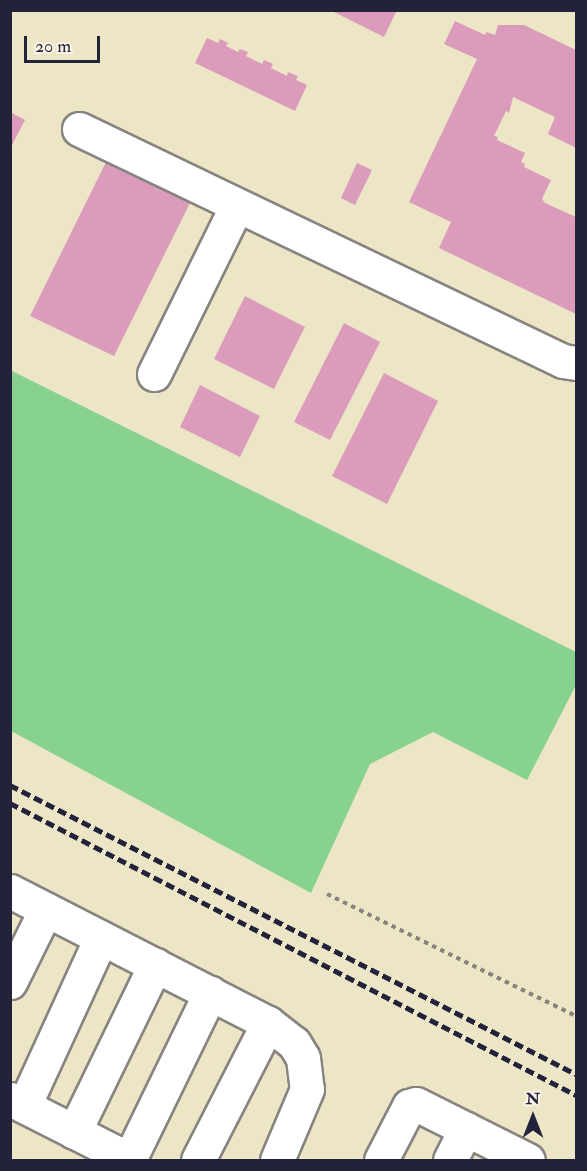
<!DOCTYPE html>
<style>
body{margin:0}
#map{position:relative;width:587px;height:1171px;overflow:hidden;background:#ece5c6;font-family:"IM FELL Double Pica",serif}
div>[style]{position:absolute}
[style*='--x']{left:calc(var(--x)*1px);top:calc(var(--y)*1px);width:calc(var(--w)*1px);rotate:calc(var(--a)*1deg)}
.green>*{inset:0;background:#88d28f}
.building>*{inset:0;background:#db9cbc}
.path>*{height:4px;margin-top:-2px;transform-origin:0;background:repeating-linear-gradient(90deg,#878480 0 4.5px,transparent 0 9px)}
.roads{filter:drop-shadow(2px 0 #878480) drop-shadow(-2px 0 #878480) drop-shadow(0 2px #878480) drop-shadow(0 -2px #878480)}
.minor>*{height:33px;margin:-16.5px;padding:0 16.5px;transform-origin:16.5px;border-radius:16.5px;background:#fff}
.rail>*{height:4.5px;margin-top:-2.25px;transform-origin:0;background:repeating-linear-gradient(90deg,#22223b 0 9px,transparent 0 13.5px)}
span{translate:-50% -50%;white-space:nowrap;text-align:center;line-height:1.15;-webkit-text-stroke:4.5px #fcf5e5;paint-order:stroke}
.frame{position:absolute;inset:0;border:12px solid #22223b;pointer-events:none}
.north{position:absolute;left:503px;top:1087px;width:60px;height:60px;-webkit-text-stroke:4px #fcf5e5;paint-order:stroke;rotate:0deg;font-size:16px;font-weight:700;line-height:24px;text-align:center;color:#22223b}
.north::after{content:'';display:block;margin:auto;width:21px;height:27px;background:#22223b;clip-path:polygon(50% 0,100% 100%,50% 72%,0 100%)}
.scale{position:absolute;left:24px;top:36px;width:76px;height:27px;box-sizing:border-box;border:3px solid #22223b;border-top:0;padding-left:8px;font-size:18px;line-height:21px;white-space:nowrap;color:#22223b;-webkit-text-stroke:4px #fcf5e5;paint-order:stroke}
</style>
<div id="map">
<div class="green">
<div style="clip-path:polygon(10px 370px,576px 652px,576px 685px,527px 780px,433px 732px,370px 764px,311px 893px,11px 731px)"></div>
</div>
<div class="building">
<div style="clip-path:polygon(330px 10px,397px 10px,384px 37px)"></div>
<div style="clip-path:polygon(455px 21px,485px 35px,486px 32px,495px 35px,498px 25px,524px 25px,576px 50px,576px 148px,548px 134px,555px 117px,513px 97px,509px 113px,506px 111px,494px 136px,498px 137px,497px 140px,525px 153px,521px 162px,525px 164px,524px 167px,551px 180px,542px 199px,545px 203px,576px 217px,576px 314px,439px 248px,451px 222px,409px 202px,477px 59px,444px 44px)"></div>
<div style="clip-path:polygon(207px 38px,218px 43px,220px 39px,228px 43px,226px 46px,238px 52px,240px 49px,248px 52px,246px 56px,262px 64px,264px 60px,273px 64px,271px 68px,287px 76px,288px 72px,298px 76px,296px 80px,307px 85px,295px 111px,195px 63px)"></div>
<div style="clip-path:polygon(10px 112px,25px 120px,10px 149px)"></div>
<div style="clip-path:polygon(107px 160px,191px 201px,114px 356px,30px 316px)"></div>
<div style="clip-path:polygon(357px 163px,372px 170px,355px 205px,341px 198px)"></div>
<div style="clip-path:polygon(245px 296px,305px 327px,274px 389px,214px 359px)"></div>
<div style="clip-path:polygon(344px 323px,380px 342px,330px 440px,294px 422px)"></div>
<div style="clip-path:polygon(384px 373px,438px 401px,387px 504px,332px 476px)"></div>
<div style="clip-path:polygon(200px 385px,260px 416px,240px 457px,180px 427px)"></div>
</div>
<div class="path">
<div style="--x:327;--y:894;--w:277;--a:26.1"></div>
</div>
<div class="roads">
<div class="minor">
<div style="--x:79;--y:129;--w:537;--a:25.61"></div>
<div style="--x:563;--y:361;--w:13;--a:9"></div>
<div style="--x:154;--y:374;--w:188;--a:-63.8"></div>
<div style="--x:10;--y:891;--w:290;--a:27.1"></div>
<div style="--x:268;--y:1023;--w:33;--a:38"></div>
<div style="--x:294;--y:1043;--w:17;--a:59"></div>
<div style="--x:303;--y:1058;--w:31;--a:83"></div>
<div style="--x:307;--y:1089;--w:77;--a:112.9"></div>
<div style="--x:10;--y:982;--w:81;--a:-63.7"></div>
<div style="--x:10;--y:1099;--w:135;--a:26.9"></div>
<div style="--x:24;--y:1106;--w:185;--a:-65.4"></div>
<div style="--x:74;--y:1132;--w:186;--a:-64.1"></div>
<div style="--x:129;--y:1160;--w:186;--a:-64.1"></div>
<div style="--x:198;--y:1160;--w:154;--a:-62.9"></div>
<div style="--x:381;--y:1160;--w:61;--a:-62.6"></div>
<div style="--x:409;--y:1106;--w:7;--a:-16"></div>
<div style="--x:416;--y:1104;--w:125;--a:26.6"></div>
<div style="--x:450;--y:1160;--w:35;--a:-63"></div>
</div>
</div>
<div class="rail">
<div style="--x:10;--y:785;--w:636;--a:27.05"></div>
<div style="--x:10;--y:803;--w:637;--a:27.29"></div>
</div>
<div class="frame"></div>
<div class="north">N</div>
<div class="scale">20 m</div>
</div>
